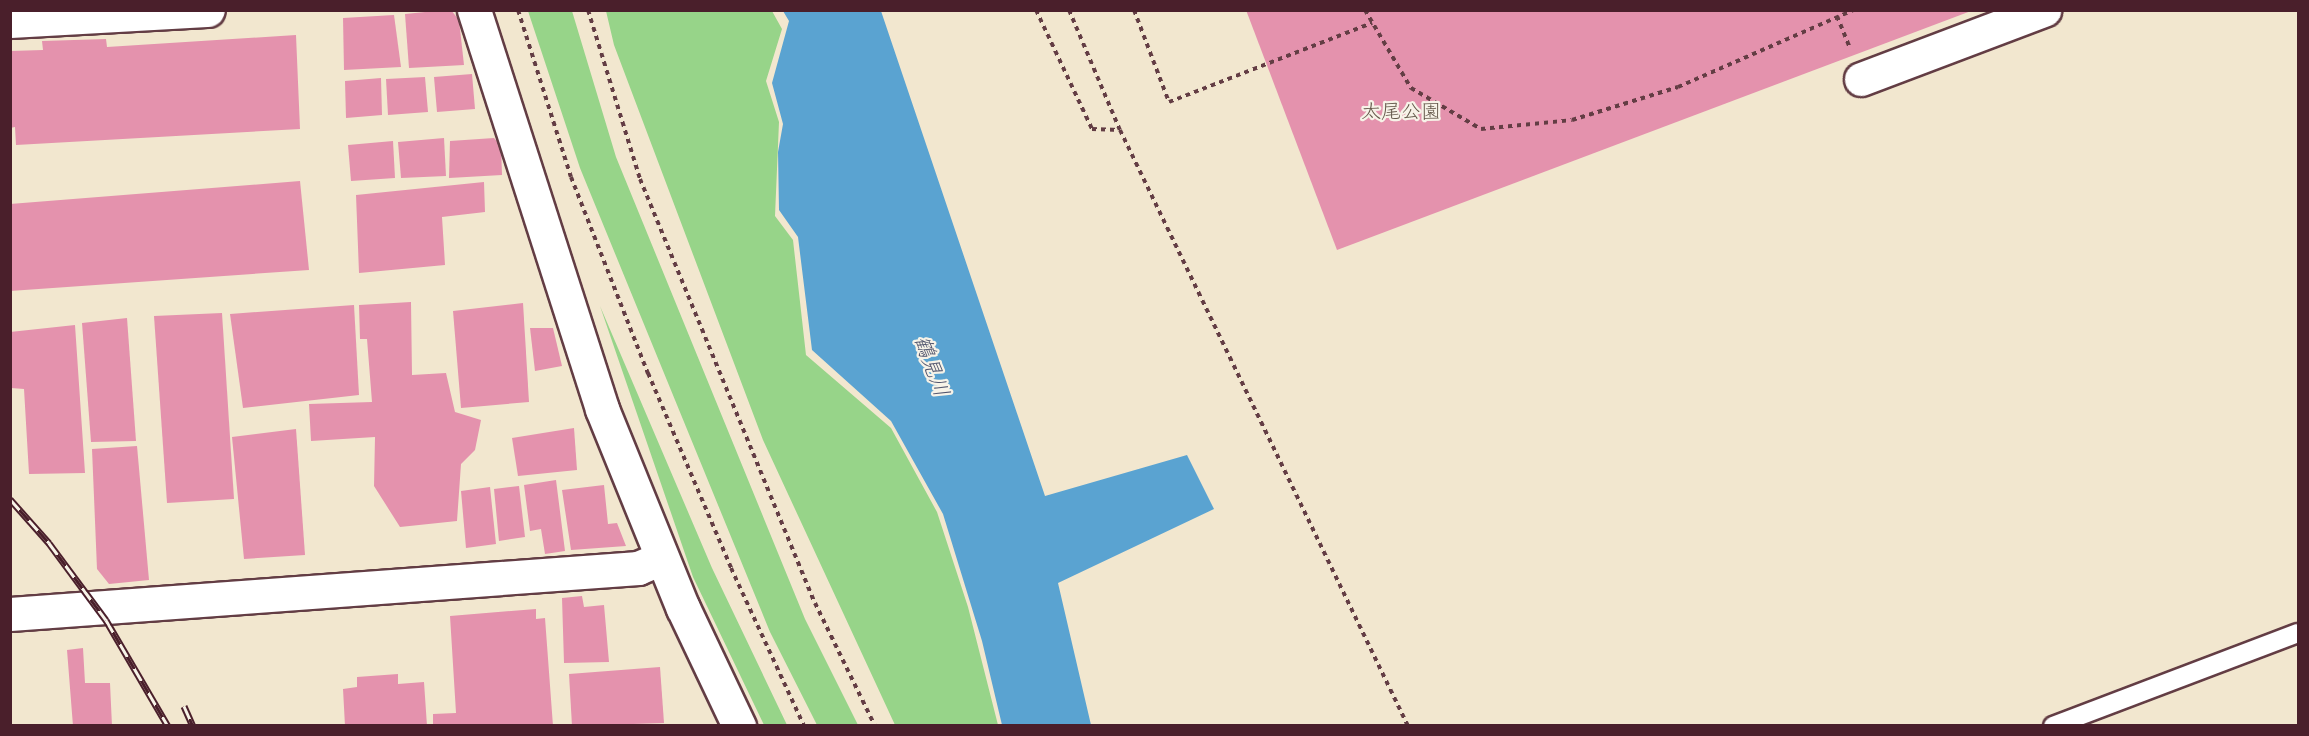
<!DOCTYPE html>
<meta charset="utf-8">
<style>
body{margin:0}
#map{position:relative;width:2309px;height:736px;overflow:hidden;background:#f2e7cf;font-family:Mali,"Klee One",sans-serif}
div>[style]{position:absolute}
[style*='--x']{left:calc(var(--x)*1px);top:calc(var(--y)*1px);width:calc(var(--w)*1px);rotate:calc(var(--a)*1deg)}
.green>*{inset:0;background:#97d489}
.water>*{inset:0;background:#5aa3d1}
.building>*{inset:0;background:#e492ad}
.path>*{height:4px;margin-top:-2px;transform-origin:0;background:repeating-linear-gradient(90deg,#633d44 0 4.5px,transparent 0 9px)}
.roads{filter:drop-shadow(2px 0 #633d44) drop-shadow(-2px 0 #633d44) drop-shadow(0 2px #633d44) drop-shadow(0 -2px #633d44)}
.lane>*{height:18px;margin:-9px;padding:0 9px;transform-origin:9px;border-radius:9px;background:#fff}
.street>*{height:33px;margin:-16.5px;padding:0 16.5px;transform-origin:16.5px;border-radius:16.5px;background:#fff}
.secondary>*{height:33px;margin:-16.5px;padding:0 16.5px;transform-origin:16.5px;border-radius:16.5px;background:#fff}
.rail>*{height:7px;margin-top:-3.5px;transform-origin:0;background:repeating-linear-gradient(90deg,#f7f3e8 0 14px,#4a1f2b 0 28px);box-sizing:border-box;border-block:2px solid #4a1f2b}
span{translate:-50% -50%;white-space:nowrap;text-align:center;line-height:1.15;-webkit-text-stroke:4.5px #f7f3e8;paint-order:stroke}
.park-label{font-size:20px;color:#615547}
.water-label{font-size:21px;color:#50546d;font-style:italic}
.frame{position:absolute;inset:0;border:12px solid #4a1f2b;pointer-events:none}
</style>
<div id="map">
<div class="green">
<div style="clip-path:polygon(528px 11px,572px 11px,616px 157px,805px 619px,858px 725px,817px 725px,770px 632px,580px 168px)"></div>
<div style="clip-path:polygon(606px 11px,772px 11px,782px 29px,766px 81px,779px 122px,775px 216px,793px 240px,806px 355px,891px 428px,937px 512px,968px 607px,998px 725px,895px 725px,763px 440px,614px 45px)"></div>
<div style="clip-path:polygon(600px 306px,712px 568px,787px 725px,764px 725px,693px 577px)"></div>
</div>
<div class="water">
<div style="clip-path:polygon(783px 11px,881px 11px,1045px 496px,1187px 455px,1214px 509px,1058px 583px,1091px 725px,1002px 725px,982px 641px,943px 514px,891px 421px,812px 350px,798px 237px,779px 210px,778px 152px,783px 124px,772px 83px,789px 21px)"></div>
</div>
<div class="building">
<div style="clip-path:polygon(445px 10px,451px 10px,459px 20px,464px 65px,409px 68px,405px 14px)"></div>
<div style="clip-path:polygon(1246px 10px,1971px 10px,1971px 11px,1337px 250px)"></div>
<div style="clip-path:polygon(394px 15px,401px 67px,344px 70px,343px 18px)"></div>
<div style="clip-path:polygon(296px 35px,300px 129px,16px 145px,15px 127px,10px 128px,10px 51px,43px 50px,42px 41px,106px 39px,107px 47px)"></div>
<div style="clip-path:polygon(472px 74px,475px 109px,437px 112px,434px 77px)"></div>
<div style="clip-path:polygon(425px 77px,428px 112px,388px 115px,386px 79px)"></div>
<div style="clip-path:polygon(381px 78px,382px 115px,346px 118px,345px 81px)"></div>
<div style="clip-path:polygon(444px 138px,446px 176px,401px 178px,398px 142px)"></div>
<div style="clip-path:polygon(494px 138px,501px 146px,502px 175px,449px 178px,450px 141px)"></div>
<div style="clip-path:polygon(393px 141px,395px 178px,351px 181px,348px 145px)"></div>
<div style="clip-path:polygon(300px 181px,309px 270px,10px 291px,10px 204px)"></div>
<div style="clip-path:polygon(484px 182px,485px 212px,442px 217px,445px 265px,359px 273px,356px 195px)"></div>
<div style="clip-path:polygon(411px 302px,412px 375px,446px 373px,455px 412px,481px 420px,475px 450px,461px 464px,457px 521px,400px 527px,374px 486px,375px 437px,311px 441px,309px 404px,372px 402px,367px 339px,360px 339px,359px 305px)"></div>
<div style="clip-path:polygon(523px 303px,529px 402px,461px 408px,453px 311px)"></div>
<div style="clip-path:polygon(354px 305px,359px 395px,243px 408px,230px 314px)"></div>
<div style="clip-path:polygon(222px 313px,234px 499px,167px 503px,154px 316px)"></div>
<div style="clip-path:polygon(127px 318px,136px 441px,91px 442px,82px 323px)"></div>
<div style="clip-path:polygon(75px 325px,85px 473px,29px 474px,24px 389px,11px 388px,10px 332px)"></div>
<div style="clip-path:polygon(530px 328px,553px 328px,562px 366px,535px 371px)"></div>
<div style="clip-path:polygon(574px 428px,577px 470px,518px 476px,512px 438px)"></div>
<div style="clip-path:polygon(296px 429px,305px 555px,244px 559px,232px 437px)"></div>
<div style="clip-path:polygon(137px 446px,149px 580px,109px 584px,97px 569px,92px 449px)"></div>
<div style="clip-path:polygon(556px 480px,565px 551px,545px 554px,541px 529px,530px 531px,524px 485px)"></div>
<div style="clip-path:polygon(604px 485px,608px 524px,617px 523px,626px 546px,571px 550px,562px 490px)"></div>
<div style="clip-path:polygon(519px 486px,525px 537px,499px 541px,494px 489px)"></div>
<div style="clip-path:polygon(490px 487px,496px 544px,466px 548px,461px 491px)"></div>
<div style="clip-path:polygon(582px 596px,584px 607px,604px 605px,609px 662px,564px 663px,562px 598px)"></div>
<div style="clip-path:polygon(536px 609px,536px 619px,545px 618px,553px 726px,433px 726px,433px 714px,456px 713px,450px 616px)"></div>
<div style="clip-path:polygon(83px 648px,85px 683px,110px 683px,112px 726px,73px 726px,67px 650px)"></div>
<div style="clip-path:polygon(660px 667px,664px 723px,572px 726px,569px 674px)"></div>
<div style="clip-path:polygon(398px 674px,398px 684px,424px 682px,427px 726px,345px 726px,343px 689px,357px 687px,357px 677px)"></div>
</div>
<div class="path">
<div style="--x:518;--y:10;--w:175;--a:72.4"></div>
<div style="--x:571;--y:177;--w:211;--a:68.6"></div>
<div style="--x:648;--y:373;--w:212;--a:66.9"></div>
<div style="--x:731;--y:568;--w:174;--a:65.2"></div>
<div style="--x:588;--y:10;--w:177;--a:72.9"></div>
<div style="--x:640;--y:179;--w:459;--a:67.6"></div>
<div style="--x:815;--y:603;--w:137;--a:64"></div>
<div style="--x:1036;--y:10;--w:132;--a:64.8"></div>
<div style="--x:1092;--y:129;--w:28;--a:2"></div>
<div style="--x:1069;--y:10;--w:130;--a:67"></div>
<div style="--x:1120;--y:130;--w:662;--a:64.21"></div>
<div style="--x:1134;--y:10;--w:98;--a:69.2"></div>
<div style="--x:1169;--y:102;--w:218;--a:-21.3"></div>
<div style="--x:1365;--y:10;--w:91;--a:59.5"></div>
<div style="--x:1411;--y:88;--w:81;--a:30.4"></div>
<div style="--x:1481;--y:129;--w:91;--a:-5.6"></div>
<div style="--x:1572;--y:120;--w:111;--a:-17.3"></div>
<div style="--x:1678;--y:87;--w:191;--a:-23.7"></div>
<div style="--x:1837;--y:16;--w:35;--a:68"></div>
</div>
<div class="roads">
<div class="lane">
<div style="--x:2053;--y:726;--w:262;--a:-20.8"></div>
</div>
<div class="street">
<div style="--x:474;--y:10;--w:419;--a:72.2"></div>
<div style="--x:602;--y:409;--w:215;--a:67.9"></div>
<div style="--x:683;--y:608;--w:131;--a:64.6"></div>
<div style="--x:10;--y:21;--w:198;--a:-3.2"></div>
<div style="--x:1861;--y:79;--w:196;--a:-20.7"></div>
</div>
<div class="secondary">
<div style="--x:10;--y:614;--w:630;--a:-4.19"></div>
<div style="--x:638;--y:568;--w:26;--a:-23"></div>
</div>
</div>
<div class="rail">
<div style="--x:10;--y:499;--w:59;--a:48.4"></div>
<div style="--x:49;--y:543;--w:96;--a:53.5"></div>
<div style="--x:106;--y:620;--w:123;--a:59.7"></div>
<div style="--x:184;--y:706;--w:22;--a:66"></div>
</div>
<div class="park-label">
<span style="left:1401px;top:110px">太尾公園</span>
</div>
<div class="water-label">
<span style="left:933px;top:366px;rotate:70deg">鶴見川</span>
</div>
<div class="frame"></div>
</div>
